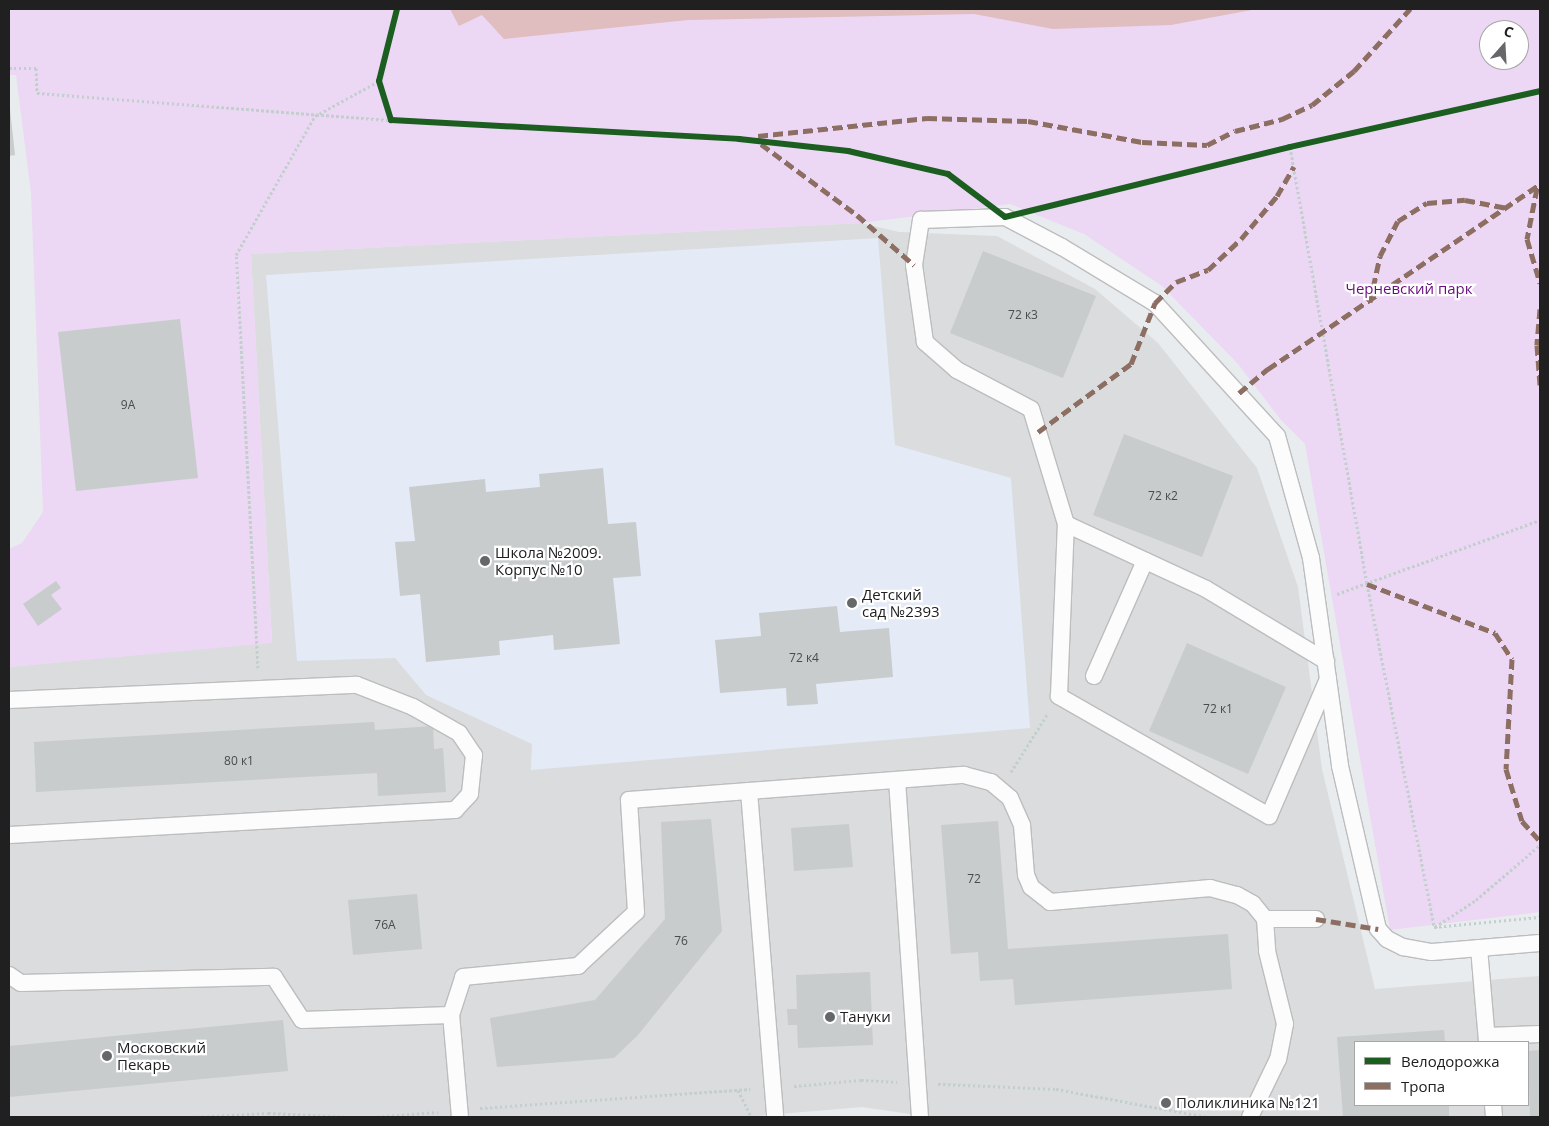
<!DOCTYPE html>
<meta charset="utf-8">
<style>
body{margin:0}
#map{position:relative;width:1549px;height:1126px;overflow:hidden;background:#e9ecee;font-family:"Open Sans",sans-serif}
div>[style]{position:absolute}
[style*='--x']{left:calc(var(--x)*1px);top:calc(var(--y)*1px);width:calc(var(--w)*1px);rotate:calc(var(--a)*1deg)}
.residential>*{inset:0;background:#dadcdd}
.education>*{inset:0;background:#e5eaf7}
.park>*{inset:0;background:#ecd7f4}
.water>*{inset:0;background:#e0bdbf}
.building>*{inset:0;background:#c8cccd}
.path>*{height:3px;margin-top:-1.5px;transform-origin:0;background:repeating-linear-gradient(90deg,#c2cfcd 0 2.5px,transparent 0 5px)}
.roads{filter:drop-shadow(1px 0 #bcbdbe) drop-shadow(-1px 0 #bcbdbe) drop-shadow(0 1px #bcbdbe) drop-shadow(0 -1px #bcbdbe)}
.lane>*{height:16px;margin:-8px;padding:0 8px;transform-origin:8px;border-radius:8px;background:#fcfcfc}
.quiet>*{height:5px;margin-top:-2.5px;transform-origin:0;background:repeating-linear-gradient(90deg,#8d6e63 0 10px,transparent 0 15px)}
.cycleway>*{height:6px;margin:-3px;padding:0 3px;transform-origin:3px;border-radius:3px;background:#1b5e20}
.dots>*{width:14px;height:14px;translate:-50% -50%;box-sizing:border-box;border:2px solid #fff;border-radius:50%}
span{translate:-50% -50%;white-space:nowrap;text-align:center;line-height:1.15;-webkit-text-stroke:4.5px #fff;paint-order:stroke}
.number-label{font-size:12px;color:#4a4b4b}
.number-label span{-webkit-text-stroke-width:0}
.park-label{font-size:15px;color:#690f7c}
.poi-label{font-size:15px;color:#202020}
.left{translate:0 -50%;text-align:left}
.frame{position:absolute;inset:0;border:10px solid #202020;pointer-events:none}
.legend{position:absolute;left:1354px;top:1041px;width:175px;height:65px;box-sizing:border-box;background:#fff;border:1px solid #a6a6a6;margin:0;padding:6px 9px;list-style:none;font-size:15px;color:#202020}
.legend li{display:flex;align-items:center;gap:10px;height:25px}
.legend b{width:25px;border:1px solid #a6a6a6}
.north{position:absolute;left:1479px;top:20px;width:50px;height:50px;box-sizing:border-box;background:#fff;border:1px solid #a6a6a6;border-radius:50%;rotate:19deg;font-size:14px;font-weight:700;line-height:20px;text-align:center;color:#202020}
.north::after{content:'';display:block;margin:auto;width:18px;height:22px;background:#666768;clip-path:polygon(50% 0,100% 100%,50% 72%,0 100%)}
</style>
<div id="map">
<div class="residential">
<div style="clip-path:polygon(evenodd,861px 223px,899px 232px,997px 236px,1095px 289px,1158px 343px,1257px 468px,1298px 587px,1322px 769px,1375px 989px,1540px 976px,1540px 1117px,931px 1117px,862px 1107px,746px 1117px,9px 1117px,9px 667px,272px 642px,251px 254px,861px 223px,1355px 1042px,1528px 1042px,1528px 1105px,1355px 1105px,1355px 1042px)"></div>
</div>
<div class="education">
<div style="clip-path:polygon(878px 238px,895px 445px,1011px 478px,1030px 728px,531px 770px,532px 744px,426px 695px,395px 658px,297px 661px,266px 275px)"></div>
</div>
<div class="park">
<div style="clip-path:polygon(evenodd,9px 9px,1540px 9px,1540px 912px,1390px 930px,1305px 444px,1281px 420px,1238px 364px,1162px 286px,1084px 234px,1010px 204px,861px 223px,251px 254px,272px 643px,9px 667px,9px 549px,22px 543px,43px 512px,31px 193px,16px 75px,9px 75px,9px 9px,1489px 30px,1519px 30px,1519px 60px,1489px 60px,1489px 30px)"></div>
</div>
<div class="water">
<div style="clip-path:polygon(450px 9px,1257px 9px,1171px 25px,1053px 29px,974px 14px,688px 20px,504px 39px,482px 15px,459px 26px)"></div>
</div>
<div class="building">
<div style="clip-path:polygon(9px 100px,15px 155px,9px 156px)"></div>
<div style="clip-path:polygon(983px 251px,1096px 296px,1063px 378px,950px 333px)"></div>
<div style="clip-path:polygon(180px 319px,198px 478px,76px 491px,58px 332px)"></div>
<div style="clip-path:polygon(1124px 434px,1233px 476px,1202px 557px,1093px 515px)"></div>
<div style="clip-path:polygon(603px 468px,608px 524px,636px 522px,641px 576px,613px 578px,620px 644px,554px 650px,553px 635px,499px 641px,500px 655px,426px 662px,420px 594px,400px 596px,395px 542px,415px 541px,409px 487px,485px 479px,486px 492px,540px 487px,539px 474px)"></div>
<div style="clip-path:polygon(56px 581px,61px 588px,51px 595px,62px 609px,38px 626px,23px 604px)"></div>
<div style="clip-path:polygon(837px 606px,840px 632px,889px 628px,893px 677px,816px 684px,818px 704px,787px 706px,786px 688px,720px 693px,715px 640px,761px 636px,759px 613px)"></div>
<div style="clip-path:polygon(1187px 643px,1286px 687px,1248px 774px,1149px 731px)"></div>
<div style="clip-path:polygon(374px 722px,375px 730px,433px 726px,434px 749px,443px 748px,446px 792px,378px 796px,377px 773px,36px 792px,34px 742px)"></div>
<div style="clip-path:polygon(711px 819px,722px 931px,638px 1035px,614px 1058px,497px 1067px,490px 1018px,595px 1000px,665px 919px,661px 822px)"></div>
<div style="clip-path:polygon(998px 821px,1008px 949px,1228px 934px,1232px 989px,1015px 1005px,1013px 979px,980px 981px,978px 952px,951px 954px,941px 825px)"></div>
<div style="clip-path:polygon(849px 824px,853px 867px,794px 871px,791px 828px)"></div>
<div style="clip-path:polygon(417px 894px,422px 949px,353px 955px,348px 900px)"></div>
<div style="clip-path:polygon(870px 972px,873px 1045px,798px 1048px,797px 1025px,788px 1025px,787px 1009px,797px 1009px,796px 975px)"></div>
<div style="clip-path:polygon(283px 1020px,288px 1071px,9px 1097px,9px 1046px)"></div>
<div style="clip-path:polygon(1444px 1030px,1445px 1042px,1355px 1042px,1355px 1105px,1449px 1105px,1449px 1117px,1343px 1117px,1337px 1037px)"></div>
<div style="clip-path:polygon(1540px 1050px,1540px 1117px,1530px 1117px,1528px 1051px)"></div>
</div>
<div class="path">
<div style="--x:9;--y:68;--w:27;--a:0"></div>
<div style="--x:36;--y:68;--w:25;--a:88"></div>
<div style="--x:37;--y:93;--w:355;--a:4.4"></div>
<div style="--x:1290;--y:147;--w:444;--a:80"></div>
<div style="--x:1367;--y:584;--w:349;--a:78.9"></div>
<div style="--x:1434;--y:927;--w:106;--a:-5.4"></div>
<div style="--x:1337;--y:594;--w:216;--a:-20"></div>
<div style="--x:258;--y:668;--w:414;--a:-93"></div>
<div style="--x:236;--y:255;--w:160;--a:-60.4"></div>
<div style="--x:315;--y:116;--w:73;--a:-28.7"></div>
<div style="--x:1011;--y:772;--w:70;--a:-57.9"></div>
<div style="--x:1435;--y:927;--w:49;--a:-33.4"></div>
<div style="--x:1476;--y:900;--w:84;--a:-40.7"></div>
<div style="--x:938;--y:1084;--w:118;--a:2.4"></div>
<div style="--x:1056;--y:1089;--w:154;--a:10.5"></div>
<div style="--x:794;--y:1086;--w:67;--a:-5.1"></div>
<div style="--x:861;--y:1080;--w:36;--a:3"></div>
<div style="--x:738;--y:1090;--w:30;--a:64"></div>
<div style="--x:480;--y:1108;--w:271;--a:-4"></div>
<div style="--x:192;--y:1117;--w:76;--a:-3"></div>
<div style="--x:268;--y:1113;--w:80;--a:2.9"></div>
<div style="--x:372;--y:1117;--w:66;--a:-4.3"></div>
</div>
<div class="roads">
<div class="lane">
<div style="--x:1005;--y:217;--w:64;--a:27.8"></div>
<div style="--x:1062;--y:247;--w:109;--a:31.1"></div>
<div style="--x:1155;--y:303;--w:180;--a:47.5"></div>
<div style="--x:1277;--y:436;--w:127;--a:74.4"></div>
<div style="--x:1311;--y:558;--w:122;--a:82"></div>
<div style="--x:1328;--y:679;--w:149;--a:113.3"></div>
<div style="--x:1269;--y:816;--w:242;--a:-150.3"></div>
<div style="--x:1059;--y:696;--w:172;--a:-87.7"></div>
<div style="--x:1066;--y:524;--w:120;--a:-106.9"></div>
<div style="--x:1031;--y:409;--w:84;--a:-152.2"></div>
<div style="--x:957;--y:370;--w:43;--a:-138.8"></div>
<div style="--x:925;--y:342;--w:78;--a:-98.1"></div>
<div style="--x:914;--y:265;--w:46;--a:-81.2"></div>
<div style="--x:921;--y:220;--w:84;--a:-2"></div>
<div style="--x:1066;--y:524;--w:154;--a:24.9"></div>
<div style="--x:1206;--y:589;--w:140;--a:31"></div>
<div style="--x:1094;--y:676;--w:126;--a:-66.1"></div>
<div style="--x:1328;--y:679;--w:88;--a:82.1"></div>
<div style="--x:1340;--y:766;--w:167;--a:76.9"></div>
<div style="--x:1378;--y:929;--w:13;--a:48"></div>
<div style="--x:1387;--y:939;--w:18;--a:27"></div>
<div style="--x:1403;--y:947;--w:29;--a:10"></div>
<div style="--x:1432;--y:952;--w:108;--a:-4.8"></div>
<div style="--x:9;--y:700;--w:348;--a:-2.5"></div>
<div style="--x:357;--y:685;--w:60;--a:21.4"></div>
<div style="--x:413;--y:707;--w:53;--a:29.5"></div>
<div style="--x:459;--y:733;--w:27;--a:56"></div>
<div style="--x:474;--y:755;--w:39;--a:96"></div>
<div style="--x:470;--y:794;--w:22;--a:133"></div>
<div style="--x:455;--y:810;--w:447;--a:176.8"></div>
<div style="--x:897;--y:780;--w:338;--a:86.1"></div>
<div style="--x:749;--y:791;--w:327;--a:85.4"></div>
<div style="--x:1265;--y:919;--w:51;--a:0"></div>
<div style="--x:1479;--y:948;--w:94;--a:85.1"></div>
<div style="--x:9;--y:975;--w:14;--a:34"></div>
<div style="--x:21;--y:983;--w:253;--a:-1.4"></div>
<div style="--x:274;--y:977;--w:51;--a:56.9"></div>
<div style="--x:302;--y:1020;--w:149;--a:-1.9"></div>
<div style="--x:1487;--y:1036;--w:53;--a:-2.2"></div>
<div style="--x:1493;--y:1105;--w:12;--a:85"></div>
<div style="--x:460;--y:1117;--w:102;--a:-95"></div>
<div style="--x:451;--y:1015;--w:40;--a:-72"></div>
<div style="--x:463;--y:977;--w:116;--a:-5.5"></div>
<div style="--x:578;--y:966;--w:79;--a:-43"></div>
<div style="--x:636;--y:912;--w:112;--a:-93.6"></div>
<div style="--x:629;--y:800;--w:336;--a:-4.3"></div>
<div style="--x:964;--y:775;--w:28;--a:15"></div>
<div style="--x:991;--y:782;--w:25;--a:40"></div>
<div style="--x:1010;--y:798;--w:30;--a:66"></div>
<div style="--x:1022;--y:825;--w:50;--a:85.4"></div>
<div style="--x:1026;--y:875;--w:13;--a:67"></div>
<div style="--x:1031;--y:887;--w:24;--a:38"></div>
<div style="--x:1050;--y:902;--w:161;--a:-5"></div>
<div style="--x:1210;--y:888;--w:28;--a:15"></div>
<div style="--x:1237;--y:895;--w:18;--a:29"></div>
<div style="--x:1253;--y:904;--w:19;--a:51"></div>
<div style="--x:1265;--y:919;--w:32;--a:86"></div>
<div style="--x:1267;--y:951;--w:75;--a:76.1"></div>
<div style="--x:1285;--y:1024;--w:36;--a:101"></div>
<div style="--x:1278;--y:1059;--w:64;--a:115.8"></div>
</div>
</div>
<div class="quiet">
<div style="--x:758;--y:136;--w:170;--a:-6.1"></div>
<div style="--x:927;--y:118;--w:101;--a:1.7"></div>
<div style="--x:1028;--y:121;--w:116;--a:10.4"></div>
<div style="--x:1142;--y:142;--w:65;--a:2.6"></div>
<div style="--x:1207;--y:145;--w:31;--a:-27"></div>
<div style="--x:1235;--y:131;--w:49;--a:-14.3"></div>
<div style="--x:1282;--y:119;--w:33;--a:-25"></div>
<div style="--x:1312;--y:105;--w:54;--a:-39"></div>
<div style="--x:1354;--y:71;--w:84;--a:-47.9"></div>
<div style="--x:761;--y:144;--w:119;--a:36.5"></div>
<div style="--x:857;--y:215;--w:76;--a:41.3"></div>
<div style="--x:1537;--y:188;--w:52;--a:101.1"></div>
<div style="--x:1527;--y:239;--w:46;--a:73.5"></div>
<div style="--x:1370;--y:302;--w:47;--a:-77.7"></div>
<div style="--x:1380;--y:256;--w:39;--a:-63"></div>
<div style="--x:1398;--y:221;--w:34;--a:-32"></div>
<div style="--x:1427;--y:203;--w:38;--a:-5"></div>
<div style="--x:1465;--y:200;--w:43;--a:10.8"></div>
<div style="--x:1540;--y:309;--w:36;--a:95"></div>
<div style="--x:1537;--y:345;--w:40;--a:85.7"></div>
<div style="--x:1239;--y:393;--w:38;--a:-40"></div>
<div style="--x:1268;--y:369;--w:329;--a:-34.2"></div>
<div style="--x:1038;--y:432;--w:115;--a:-36.2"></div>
<div style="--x:1131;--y:364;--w:66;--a:-68.5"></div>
<div style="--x:1155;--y:303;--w:30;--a:-45"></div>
<div style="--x:1176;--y:282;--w:34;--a:-21"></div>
<div style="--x:1208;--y:270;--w:45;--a:-43.2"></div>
<div style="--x:1241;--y:239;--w:56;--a:-50.1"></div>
<div style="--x:1277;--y:196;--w:34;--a:-60"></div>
<div style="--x:1367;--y:584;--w:137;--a:20.9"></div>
<div style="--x:1495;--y:633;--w:31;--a:57"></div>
<div style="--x:1512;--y:659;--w:110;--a:93.1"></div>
<div style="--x:1506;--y:769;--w:54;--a:72.9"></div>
<div style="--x:1522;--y:821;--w:27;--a:48"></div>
<div style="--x:1316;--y:919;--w:63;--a:9.2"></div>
</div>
<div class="cycleway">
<div style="--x:397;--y:9;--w:74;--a:104"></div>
<div style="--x:379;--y:81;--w:41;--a:72.9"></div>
<div style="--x:391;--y:120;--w:349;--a:3.1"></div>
<div style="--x:739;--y:139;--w:110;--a:6.3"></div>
<div style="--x:848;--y:151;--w:103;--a:13"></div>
<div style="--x:948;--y:174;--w:71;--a:37"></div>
<div style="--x:1005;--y:217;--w:293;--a:-13.8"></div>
<div style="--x:1290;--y:147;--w:256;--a:-12.6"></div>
</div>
<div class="dots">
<div style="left:485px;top:561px;background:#666768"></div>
<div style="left:852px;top:603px;background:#666768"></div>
<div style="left:830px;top:1017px;background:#666768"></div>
<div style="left:107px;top:1056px;background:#666768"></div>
<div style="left:1166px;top:1103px;background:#666768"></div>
</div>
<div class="number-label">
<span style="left:1023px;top:315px">72 к3</span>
<span style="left:128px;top:405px">9А</span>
<span style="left:1163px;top:496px">72 к2</span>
<span style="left:804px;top:658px">72 к4</span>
<span style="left:1218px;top:709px">72 к1</span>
<span style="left:239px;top:761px">80 к1</span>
<span style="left:974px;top:879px">72</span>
<span style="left:385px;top:925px">76А</span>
<span style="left:681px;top:941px">76</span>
</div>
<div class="park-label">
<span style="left:1409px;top:289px">Черневский парк</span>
</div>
<div class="poi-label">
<span class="left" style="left:495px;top:561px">Школа №2009.<br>Корпус №10</span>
<span class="left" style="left:862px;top:603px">Детский<br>сад №2393</span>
<span class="left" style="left:840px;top:1017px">Тануки</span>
<span class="left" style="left:117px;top:1056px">Московский<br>Пекарь</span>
<span class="left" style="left:1176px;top:1103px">Поликлиника №121</span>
</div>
<div class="frame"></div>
<ul class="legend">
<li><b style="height:6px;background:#1b5e20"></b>Велодорожка</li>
<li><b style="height:6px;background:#8d6e63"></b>Тропа</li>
</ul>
<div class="north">С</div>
</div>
